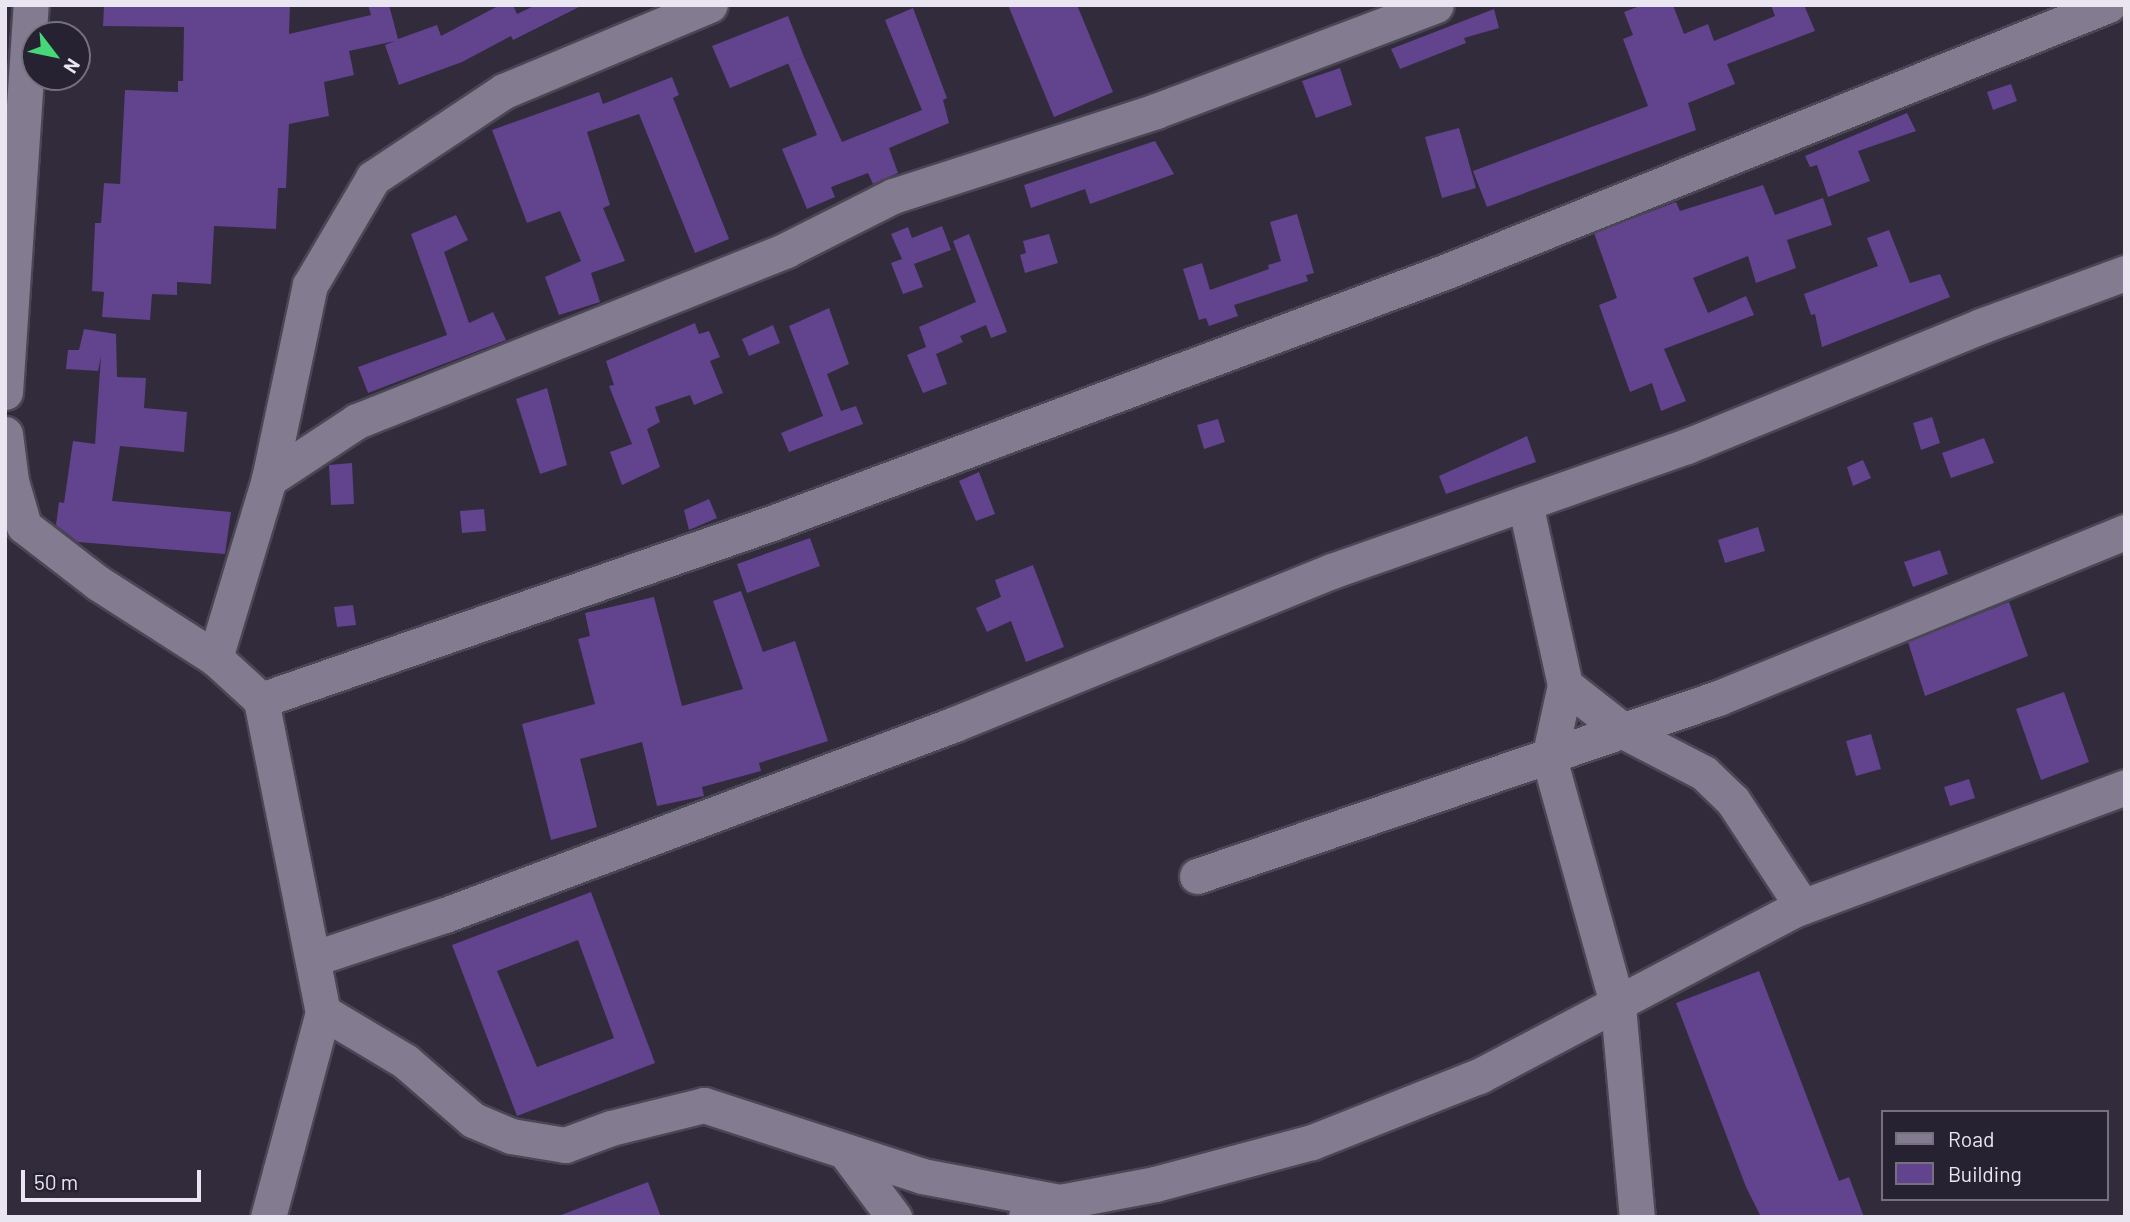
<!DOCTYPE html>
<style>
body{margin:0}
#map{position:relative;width:2130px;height:1222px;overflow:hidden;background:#312b3c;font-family:Barlow,sans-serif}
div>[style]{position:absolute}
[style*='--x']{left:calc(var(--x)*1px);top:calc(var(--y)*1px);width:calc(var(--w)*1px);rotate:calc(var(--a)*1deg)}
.building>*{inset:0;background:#61438e}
.roads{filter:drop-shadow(2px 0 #4b4654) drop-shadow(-2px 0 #4b4654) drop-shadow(0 2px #4b4654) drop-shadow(0 -2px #4b4654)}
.minor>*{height:35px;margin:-17.5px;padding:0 17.5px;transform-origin:17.5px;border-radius:17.5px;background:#837c90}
span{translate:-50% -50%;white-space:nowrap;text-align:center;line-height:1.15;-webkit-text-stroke:7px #272231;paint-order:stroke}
.frame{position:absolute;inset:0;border:7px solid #eae6f1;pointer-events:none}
.legend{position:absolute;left:1881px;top:1110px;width:228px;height:91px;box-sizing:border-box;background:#272231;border:2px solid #75707e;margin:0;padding:9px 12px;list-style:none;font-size:21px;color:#eae6f1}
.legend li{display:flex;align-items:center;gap:14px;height:35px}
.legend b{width:35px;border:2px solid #75707e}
.north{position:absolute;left:21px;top:21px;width:70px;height:70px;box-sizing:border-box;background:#272231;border:2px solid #75707e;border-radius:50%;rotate:122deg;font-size:19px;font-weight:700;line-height:28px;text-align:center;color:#eae6f1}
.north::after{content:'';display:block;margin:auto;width:24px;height:32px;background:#46d779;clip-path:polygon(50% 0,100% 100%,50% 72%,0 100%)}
.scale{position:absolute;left:21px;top:1170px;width:180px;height:32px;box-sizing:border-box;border:4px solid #eae6f1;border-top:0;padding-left:9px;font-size:21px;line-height:24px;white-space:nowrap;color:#eae6f1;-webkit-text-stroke:5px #272231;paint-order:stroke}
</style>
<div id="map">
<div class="building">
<div style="clip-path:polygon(104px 5px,290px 5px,289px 34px,371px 15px,368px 5px,389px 5px,398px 39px,437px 25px,441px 36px,500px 5px,513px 5px,517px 14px,536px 5px,583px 5px,513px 40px,511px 36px,462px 62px,399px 85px,385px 45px,395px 41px,349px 51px,354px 75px,324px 82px,329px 116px,289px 124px,286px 188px,278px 188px,276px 229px,214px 226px,211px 284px,177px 282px,177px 295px,152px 294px,150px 320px,102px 317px,104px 292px,92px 291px,95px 223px,101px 223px,104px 183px,120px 184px,125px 90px,178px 92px,178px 81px,183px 81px,184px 27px,103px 26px)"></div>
<div style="clip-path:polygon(1008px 5px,1077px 5px,1113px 92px,1054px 117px)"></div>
<div style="clip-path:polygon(1642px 5px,1673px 5px,1684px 34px,1708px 24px,1714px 41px,1775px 16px,1771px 5px,1804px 5px,1815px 31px,1727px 64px,1735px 84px,1688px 103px,1696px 130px,1487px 207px,1473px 171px,1648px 106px,1623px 39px,1633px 35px,1624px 12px)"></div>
<div style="clip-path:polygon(913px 8px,947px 98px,943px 100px,949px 123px,889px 148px,898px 173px,873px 184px,868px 173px,831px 187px,835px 197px,807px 209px,782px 149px,817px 135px,788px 63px,804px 57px,842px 142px,922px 110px,885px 20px)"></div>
<div style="clip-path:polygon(1494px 9px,1499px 28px,1464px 38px,1466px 43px,1400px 69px,1391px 49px)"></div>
<div style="clip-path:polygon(788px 16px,804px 57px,730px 88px,712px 46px)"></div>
<div style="clip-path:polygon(1340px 68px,1352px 105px,1316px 118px,1302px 81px)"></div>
<div style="clip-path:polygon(672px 77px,679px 95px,673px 98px,729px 239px,695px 253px,639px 114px,587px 132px,610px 205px,603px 208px,625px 261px,591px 273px,600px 302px,559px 315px,545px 277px,581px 261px,560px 211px,527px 223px,492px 130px,599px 92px,603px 104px)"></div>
<div style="clip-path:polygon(2011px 84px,2017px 101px,1993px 110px,1987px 92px)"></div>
<div style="clip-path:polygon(1907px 113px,1916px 131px,1858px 151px,1870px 181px,1828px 197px,1817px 165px,1810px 167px,1805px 156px)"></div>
<div style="clip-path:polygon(1459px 128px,1476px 188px,1442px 198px,1425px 137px)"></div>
<div style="clip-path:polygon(1155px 141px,1174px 174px,1090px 204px,1085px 189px,1031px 208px,1024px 185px)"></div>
<div style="clip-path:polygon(1763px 185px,1775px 215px,1823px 198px,1832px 225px,1787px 240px,1796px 268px,1756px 283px,1748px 256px,1693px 278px,1708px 313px,1746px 296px,1754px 315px,1664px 349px,1686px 401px,1661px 411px,1652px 383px,1630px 392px,1599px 305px,1617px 298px,1594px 233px,1676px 202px,1680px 211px)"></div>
<div style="clip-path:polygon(1297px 214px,1314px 273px,1306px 275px,1308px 281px,1234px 305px,1238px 316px,1209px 326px,1206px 318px,1199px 320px,1183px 269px,1202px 263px,1210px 290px,1269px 269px,1268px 265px,1281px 261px,1270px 222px)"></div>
<div style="clip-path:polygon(456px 215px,468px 240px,444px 252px,469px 323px,493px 312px,506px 340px,368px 393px,358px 367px,447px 335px,411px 234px)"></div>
<div style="clip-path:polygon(942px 226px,951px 250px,914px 264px,923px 287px,903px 294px,891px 263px,902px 259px,891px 234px,908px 227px,912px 238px)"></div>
<div style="clip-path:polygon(1889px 230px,1910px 283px,1940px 274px,1950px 297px,1822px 347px,1815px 314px,1811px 315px,1804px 294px,1878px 266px,1867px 238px)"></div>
<div style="clip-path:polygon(969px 234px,1007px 332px,991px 338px,986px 325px,960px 336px,963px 342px,936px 354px,947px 384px,923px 393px,907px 355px,926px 347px,919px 327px,976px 302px,953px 241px)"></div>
<div style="clip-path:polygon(1049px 234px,1058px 263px,1025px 273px,1020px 255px,1026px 253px,1023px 241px)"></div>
<div style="clip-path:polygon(829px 308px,849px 364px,827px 374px,841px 411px,856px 406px,863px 424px,789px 452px,781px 433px,823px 416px,789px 326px)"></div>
<div style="clip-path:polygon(695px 323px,699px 334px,709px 331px,720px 357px,710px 361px,723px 393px,694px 405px,690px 395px,655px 407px,660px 422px,647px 429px,660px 467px,622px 485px,610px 452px,632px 444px,609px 386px,614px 385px,606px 361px)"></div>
<div style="clip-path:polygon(773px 325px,780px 343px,749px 356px,742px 339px)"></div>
<div style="clip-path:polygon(84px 329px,116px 334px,117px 377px,146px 378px,144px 408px,187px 412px,184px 452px,120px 446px,112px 501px,231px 512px,225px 554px,78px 542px,56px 525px,59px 502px,64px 503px,73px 441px,95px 444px,101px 356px,98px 371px,66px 369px,68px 350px,79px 350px)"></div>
<div style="clip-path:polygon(547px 388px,567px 465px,540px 474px,516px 399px)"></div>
<div style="clip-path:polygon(1932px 417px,1940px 443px,1921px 450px,1913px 423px)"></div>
<div style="clip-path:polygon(1218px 419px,1225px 442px,1204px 449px,1197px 425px)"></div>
<div style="clip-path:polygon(1527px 436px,1536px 462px,1446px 494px,1439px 476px)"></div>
<div style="clip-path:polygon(1984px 438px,1994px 463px,1951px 478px,1942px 453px)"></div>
<div style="clip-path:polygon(1863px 460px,1871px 478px,1853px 486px,1847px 467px)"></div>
<div style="clip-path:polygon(352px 463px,354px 504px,331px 505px,329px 465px)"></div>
<div style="clip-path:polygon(979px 472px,995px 514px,976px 521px,959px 481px)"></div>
<div style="clip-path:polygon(709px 499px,717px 518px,689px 530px,684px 510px)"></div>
<div style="clip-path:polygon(484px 509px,486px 531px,462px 533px,460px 511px)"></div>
<div style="clip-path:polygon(1758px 527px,1765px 551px,1725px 563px,1718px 540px)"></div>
<div style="clip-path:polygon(810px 538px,820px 566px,747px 593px,737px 564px)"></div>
<div style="clip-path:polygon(1940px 550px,1948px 574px,1913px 587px,1904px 562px)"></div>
<div style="clip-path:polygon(1033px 565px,1064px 647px,1026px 662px,1011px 621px,987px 632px,976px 608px,1001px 597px,995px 580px)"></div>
<div style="clip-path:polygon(741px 591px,763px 652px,795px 641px,828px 741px,759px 763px,761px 771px,702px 787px,704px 796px,657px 806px,642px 742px,580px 759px,597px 827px,551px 840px,522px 724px,595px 704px,578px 639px,590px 636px,585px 613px,654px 597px,682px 706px,743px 689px,713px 601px)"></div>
<div style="clip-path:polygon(2009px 602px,2028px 656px,1925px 696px,1908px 642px)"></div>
<div style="clip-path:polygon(353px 605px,356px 625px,337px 627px,334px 607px)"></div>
<div style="clip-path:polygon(2064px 692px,2089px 762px,2041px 780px,2016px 709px)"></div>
<div style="clip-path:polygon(1871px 734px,1881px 769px,1856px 776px,1846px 741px)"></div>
<div style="clip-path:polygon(1969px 779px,1975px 798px,1950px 806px,1944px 787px)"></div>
<div style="clip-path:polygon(evenodd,591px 892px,655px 1063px,517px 1116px,452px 945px,591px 892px,578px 940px,614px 1038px,537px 1067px,497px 971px,578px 940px)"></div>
<div style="clip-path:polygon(1759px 971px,1839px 1181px,1849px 1177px,1864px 1217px,1761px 1217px,1746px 1187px,1676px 1003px)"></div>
<div style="clip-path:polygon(648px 1182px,661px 1217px,561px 1217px,561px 1215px)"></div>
</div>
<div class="roads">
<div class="minor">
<div style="--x:5;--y:392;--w:388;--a:-86.2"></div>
<div style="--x:5;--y:434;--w:47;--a:82.7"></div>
<div style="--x:11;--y:481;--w:47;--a:73.9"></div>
<div style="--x:24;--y:526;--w:93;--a:37.6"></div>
<div style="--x:98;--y:583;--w:139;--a:32.7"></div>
<div style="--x:215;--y:658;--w:62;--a:42.4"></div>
<div style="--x:261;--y:700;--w:318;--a:78.8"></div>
<div style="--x:323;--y:1012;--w:212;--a:105"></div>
<div style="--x:269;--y:479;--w:105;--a:-33.4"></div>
<div style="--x:357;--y:421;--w:462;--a:-21.7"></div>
<div style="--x:786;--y:250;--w:120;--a:-26.8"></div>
<div style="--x:893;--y:196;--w:276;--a:-17.9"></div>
<div style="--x:1156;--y:111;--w:299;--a:-20.7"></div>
<div style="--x:1525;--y:503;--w:186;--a:77.6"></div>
<div style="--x:1565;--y:685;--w:76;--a:38.1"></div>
<div style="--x:1625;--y:732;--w:89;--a:27.4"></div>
<div style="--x:1704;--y:773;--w:40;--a:44"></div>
<div style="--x:1733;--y:801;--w:126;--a:56.7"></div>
<div style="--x:215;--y:658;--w:187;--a:-73.2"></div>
<div style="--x:269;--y:479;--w:198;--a:-78.1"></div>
<div style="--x:310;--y:285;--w:124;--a:-59.5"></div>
<div style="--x:373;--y:178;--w:157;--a:-33.6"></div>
<div style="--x:504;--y:91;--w:223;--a:-22.7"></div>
<div style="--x:1565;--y:685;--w:75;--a:102.4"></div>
<div style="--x:1549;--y:758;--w:257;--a:74.5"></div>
<div style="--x:1618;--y:1006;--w:212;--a:84.9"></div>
<div style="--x:261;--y:700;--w:541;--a:-19.11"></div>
<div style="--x:772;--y:523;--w:721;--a:-20.47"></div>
<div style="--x:1447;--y:271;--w:713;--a:-21.92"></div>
<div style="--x:1197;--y:876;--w:551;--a:-18.86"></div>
<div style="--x:1718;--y:698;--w:440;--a:-22.2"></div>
<div style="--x:315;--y:958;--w:137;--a:-18.3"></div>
<div style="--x:445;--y:915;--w:545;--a:-20.53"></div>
<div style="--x:955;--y:724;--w:407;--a:-22.1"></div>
<div style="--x:1332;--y:571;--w:376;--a:-19.4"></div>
<div style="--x:1687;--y:446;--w:318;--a:-22.2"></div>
<div style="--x:1981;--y:326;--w:153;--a:-20.2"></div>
<div style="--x:323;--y:1012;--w:96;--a:30.9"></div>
<div style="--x:405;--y:1061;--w:90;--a:40.9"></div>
<div style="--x:473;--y:1120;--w:41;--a:22.8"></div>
<div style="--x:511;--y:1136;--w:55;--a:9.5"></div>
<div style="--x:565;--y:1145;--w:49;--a:-20.3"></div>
<div style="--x:611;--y:1128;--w:96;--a:-13.9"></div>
<div style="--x:704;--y:1105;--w:229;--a:18"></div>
<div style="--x:922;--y:1176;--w:140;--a:10.7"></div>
<div style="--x:847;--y:1154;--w:79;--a:53.3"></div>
<div style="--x:1026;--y:1217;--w:37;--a:-24"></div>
<div style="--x:1060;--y:1202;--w:97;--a:-10.7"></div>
<div style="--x:1155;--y:1184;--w:163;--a:-15"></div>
<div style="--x:1312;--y:1142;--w:180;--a:-21.6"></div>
<div style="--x:1479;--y:1076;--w:358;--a:-27.8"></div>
<div style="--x:1796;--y:909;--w:351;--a:-20.3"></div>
</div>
</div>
<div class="frame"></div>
<ul class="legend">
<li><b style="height:9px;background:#837c90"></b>Road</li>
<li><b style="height:19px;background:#61438e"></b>Building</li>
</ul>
<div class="north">N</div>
<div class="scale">50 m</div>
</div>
